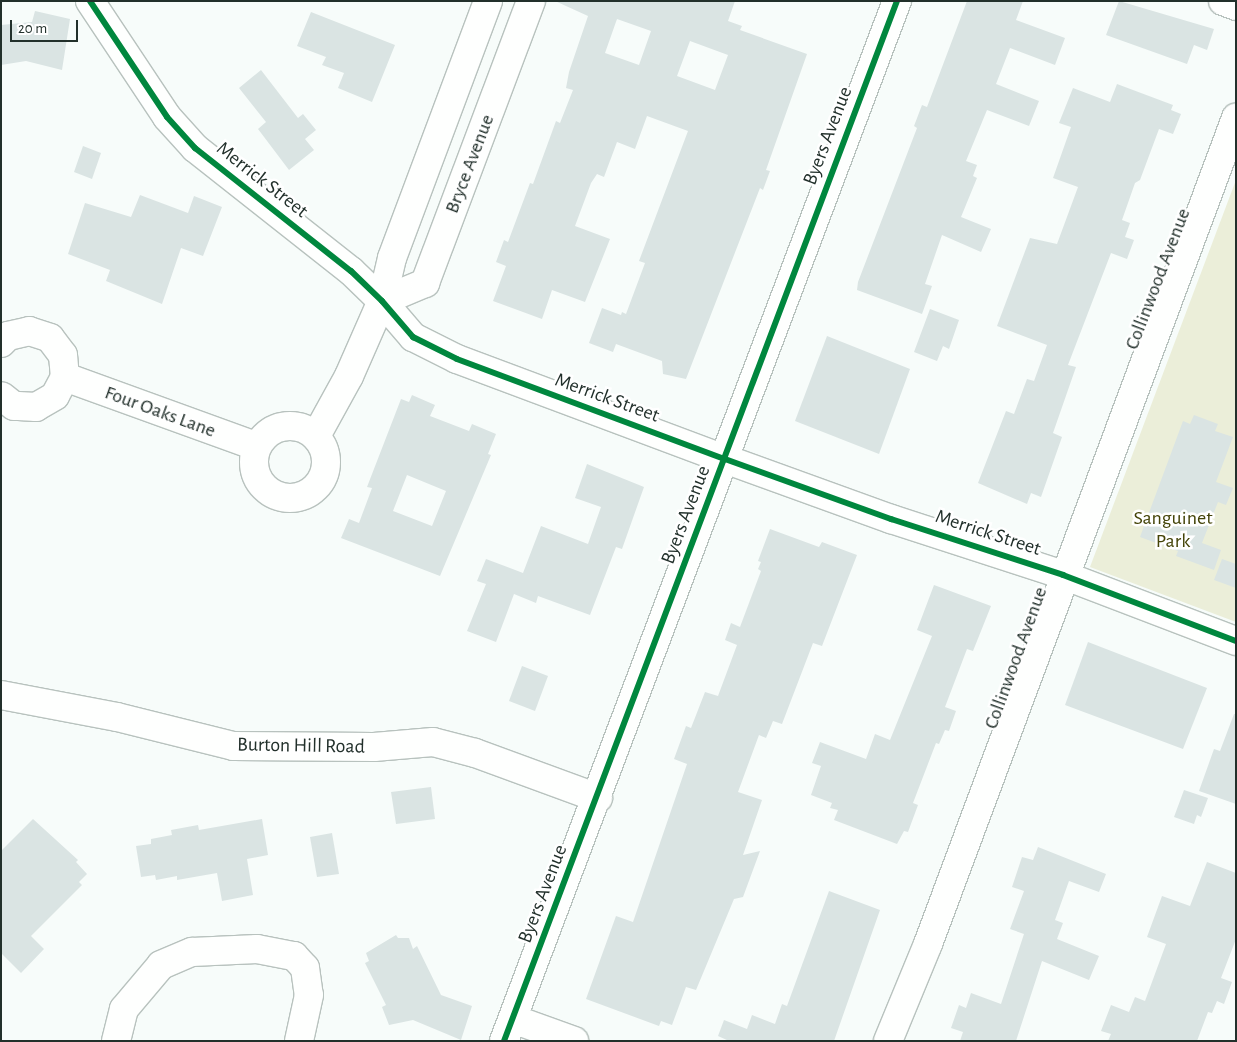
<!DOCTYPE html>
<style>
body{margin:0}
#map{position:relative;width:1237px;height:1042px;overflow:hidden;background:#f7fcfa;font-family:"Alegreya Sans",sans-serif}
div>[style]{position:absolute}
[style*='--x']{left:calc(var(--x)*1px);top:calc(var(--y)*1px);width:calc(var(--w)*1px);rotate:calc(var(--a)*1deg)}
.green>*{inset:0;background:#ebeed9}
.building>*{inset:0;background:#dae4e3}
.roads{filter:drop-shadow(1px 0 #b8c2be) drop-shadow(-1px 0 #b8c2be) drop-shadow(0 1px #b8c2be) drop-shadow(0 -1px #b8c2be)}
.street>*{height:28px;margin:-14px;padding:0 14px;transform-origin:14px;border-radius:14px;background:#fefffe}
.street>.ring{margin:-14px;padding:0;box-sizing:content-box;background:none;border:28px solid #fefffe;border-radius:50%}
.secondary>*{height:28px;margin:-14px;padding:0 14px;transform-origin:14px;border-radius:14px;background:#fefffe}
.cycleway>*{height:6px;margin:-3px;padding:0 3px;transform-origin:3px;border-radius:3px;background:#00873e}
span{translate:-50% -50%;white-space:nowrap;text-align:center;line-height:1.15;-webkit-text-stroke:5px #fff;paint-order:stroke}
.street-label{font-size:20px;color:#22302b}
.park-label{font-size:20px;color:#444408}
.frame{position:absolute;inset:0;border:2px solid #22302b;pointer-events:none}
.scale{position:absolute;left:10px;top:20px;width:68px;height:22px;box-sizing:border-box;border:2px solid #22302b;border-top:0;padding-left:6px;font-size:15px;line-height:18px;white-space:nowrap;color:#22302b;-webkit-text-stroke:4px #fff;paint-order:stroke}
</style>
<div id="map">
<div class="green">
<div style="clip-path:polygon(1236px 180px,1236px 622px,1090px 567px)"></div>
</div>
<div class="building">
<div style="clip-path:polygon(evenodd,555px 1px,735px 1px,728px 21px,742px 26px,740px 30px,807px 54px,766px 170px,770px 171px,763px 190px,760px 188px,686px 379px,663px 374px,662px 361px,616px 344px,613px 352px,589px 343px,602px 308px,621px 315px,622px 312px,626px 314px,645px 263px,639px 261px,688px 131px,647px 116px,635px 149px,617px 142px,604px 177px,597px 174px,591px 183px,575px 226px,610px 239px,585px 302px,552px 290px,542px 319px,493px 301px,506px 266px,496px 262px,504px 240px,508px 242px,530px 183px,533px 184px,556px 121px,560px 123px,573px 90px,566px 88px,569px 72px,588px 16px,555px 1px,617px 19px,651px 31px,639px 65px,605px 53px,617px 19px,555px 1px,690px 41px,728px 55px,715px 90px,677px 76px,690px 41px)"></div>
<div style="clip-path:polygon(967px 1px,1023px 1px,1016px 20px,1065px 38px,1055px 65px,1010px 48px,996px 84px,1039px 101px,1029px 126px,987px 110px,966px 161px,977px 165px,973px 176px,977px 178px,961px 217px,991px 229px,981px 252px,942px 235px,925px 284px,932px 286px,922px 314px,857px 290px,858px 282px,917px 128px,914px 126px,922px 105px,927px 107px)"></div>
<div style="clip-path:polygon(1119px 1px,1214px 29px,1207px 50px,1194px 45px,1187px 64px,1106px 35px)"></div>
<div style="clip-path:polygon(35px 11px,70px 19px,62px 70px,26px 61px,1px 65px,1px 25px,32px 22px)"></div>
<div style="clip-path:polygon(311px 12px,395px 45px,372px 102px,338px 88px,344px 73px,322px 65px,326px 57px,297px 46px)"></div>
<div style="clip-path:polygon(261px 70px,298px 118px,303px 114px,316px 130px,305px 139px,314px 150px,289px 170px,258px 129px,266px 122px,239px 88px)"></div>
<div style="clip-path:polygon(1117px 84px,1173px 105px,1171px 110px,1181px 114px,1173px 134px,1159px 129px,1140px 180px,1135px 183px,1122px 220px,1130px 223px,1125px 237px,1134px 240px,1127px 259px,1111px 253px,1068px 365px,1076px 367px,1053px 433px,1062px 437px,1041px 497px,1031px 493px,1027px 504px,978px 483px,1006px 411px,1014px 414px,1027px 379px,1034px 381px,1047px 345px,997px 326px,1030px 238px,1057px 244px,1078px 187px,1053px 178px,1071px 127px,1059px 123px,1073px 88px,1110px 102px)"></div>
<div style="clip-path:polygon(83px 146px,101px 153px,92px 179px,74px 172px)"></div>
<div style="clip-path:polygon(140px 195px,188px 213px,194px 196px,222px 207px,203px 256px,181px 248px,162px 304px,106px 281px,110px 270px,68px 254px,85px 203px,131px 217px)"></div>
<div style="clip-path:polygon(930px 309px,959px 320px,949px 349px,943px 346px,937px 361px,914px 352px)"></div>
<div style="clip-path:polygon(827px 336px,910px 369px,879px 454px,795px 421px)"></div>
<div style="clip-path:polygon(evenodd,412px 395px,435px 405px,430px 416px,469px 431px,472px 424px,496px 434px,488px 454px,491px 455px,440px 576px,341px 538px,349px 519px,359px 523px,372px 488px,367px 487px,401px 399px,409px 402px,412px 395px,407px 475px,446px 491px,432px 526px,393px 511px,407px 475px)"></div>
<div style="clip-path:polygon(1194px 415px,1218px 424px,1215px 431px,1233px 437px,1216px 482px,1233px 488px,1226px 505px,1218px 502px,1202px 543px,1221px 550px,1214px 570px,1176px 556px,1178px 551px,1140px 537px,1183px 421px,1190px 424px)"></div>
<div style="clip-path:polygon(587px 464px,644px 487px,622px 549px,616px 547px,590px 615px,538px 596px,536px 603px,514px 594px,496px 642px,467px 631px,486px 584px,477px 581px,486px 559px,523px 573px,541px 526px,588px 544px,601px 507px,575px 498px)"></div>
<div style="clip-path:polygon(770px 529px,819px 547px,822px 542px,857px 555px,822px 646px,813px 643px,782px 724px,773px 721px,766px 738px,759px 735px,738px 792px,762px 800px,743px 855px,760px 851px,743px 897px,734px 899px,696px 990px,686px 987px,672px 1025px,661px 1021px,659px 1026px,586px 999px,616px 916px,633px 922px,687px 764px,674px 759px,686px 726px,691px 728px,705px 692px,718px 696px,737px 645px,725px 640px,731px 623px,740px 627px,761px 571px,758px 569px,761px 562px,758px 561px)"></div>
<div style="clip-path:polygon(1222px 559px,1236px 564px,1236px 588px,1214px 580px)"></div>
<div style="clip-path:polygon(934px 585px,991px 606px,973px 651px,967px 649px,945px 707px,956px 711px,949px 731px,945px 730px,939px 744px,936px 743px,913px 803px,918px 805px,908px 832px,904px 831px,897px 844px,834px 820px,838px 810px,830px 808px,832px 803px,811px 795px,821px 766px,812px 763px,820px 742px,866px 759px,875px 734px,890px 740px,932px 636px,917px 630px)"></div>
<div style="clip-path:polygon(1088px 642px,1207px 688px,1183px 749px,1065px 705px)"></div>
<div style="clip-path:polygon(522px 666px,548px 676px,535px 711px,509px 701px)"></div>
<div style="clip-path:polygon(1234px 714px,1236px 714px,1236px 804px,1199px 791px,1214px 749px,1220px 751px)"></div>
<div style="clip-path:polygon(431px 787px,435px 819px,396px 824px,391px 792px)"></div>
<div style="clip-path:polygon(1184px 790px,1208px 798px,1201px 817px,1197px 815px,1194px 824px,1174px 817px)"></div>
<div style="clip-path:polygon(33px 819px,78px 860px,76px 862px,87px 874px,79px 882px,82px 885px,31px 936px,44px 949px,21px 973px,1px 953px,1px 851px)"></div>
<div style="clip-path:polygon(262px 819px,268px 855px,247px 859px,253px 895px,222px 901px,217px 873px,177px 880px,177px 876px,156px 880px,155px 875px,141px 877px,136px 846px,151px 844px,151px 839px,172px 835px,171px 830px,198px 825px,199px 830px)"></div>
<div style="clip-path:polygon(332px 833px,339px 874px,317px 877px,310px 837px)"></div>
<div style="clip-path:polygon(1038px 847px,1106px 874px,1099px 892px,1069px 881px,1055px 920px,1063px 923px,1057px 939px,1099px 956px,1089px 980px,1042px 961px,1016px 1041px,960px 1041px,963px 1032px,951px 1028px,959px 1005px,966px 1008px,971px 993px,1001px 1004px,1024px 934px,1010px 929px,1024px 891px,1012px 887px,1022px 857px,1033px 860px)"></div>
<div style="clip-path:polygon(1207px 862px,1236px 873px,1236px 939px,1221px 978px,1232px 982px,1224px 1004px,1217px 1001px,1212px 1013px,1208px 1012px,1197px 1041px,1108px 1041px,1111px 1034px,1101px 1031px,1111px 1005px,1129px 1012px,1135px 997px,1145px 1001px,1166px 944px,1147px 937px,1162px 896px,1190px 906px)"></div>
<div style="clip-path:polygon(829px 891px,880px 910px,834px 1041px,729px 1041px,718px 1036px,724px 1020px,747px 1029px,752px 1015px,775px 1024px,782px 1004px,787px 1006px)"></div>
<div style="clip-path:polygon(396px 935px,398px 938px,409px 938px,413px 949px,417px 946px,441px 995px,472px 1006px,461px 1040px,413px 1020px,389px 1025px,382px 1007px,386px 1005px,365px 963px,369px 961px,366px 953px)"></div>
</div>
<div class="roads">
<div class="street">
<div style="--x:1223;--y:1;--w:14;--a:21"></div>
<div style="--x:1;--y:343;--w:10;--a:-45"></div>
<div style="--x:8;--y:336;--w:22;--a:-13"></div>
<div style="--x:29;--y:331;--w:22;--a:18"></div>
<div style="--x:50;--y:338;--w:21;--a:53"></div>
<div style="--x:63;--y:355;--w:22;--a:85"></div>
<div style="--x:65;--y:377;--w:21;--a:118"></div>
<div style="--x:55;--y:396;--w:22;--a:150"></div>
<div style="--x:36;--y:407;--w:22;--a:-177"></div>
<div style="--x:14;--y:406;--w:16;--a:-142"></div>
<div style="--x:65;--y:377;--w:203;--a:19.9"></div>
<div class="ring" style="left:254px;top:426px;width:44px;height:44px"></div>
<div style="--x:316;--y:436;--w:68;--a:-61.2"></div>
<div style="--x:349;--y:376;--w:82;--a:-66.3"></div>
<div style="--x:513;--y:1019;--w:65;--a:19.8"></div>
<div style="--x:116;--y:1041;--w:33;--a:-76"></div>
<div style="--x:124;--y:1009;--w:57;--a:-49.9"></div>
<div style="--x:161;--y:965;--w:34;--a:-23"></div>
<div style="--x:192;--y:952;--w:65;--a:-2.6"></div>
<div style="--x:257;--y:949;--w:38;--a:11"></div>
<div style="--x:294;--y:956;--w:16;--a:47"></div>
<div style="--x:305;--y:968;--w:27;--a:82"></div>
<div style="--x:309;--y:995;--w:47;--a:102.3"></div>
<div style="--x:888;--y:1041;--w:105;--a:-67.6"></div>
<div style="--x:928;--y:944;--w:882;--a:-69.55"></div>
</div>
<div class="secondary">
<div style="--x:90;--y:1;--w:139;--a:56.4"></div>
<div style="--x:167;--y:117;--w:42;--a:47.9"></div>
<div style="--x:195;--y:148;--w:199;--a:38.3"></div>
<div style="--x:351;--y:271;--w:43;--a:44.1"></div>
<div style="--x:382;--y:301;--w:48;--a:49.3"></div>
<div style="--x:413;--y:337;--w:49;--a:26.6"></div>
<div style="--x:457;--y:359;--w:286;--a:20.5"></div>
<div style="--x:725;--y:459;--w:177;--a:19.9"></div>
<div style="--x:891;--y:519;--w:181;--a:18"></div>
<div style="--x:1063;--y:575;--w:185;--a:20.9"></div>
<div style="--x:382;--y:301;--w:47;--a:-22.7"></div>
<div style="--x:425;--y:283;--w:301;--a:-69.4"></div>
<div style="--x:382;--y:301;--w:44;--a:-76.9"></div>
<div style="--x:392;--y:258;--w:274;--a:-69.5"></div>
<div style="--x:1;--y:695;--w:118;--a:10.7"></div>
<div style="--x:117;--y:717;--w:120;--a:14"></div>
<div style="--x:233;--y:746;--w:141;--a:0.4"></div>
<div style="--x:374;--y:747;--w:59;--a:-4.8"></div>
<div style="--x:433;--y:742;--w:43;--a:14.7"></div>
<div style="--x:475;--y:753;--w:131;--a:20.1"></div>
<div style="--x:504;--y:1041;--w:1112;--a:-69.3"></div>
</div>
</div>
<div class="cycleway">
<div style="--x:90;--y:1;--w:139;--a:56.4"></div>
<div style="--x:167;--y:117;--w:42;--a:47.9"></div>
<div style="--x:195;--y:148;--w:199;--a:38.3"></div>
<div style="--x:351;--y:271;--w:43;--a:44.1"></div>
<div style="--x:382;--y:301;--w:48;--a:49.3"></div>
<div style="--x:413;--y:337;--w:49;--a:26.6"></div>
<div style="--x:457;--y:359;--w:286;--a:20.5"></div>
<div style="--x:725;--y:459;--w:177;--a:19.9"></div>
<div style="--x:891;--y:519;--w:181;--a:18"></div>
<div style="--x:1063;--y:575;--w:185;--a:20.9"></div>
<div style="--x:504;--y:1041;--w:1112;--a:-69.3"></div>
</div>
<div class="street-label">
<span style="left:828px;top:136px;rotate:-69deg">Byers Avenue</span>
<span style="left:470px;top:164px;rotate:-69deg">Bryce Avenue</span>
<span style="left:262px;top:180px;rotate:38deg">Merrick Street</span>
<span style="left:1158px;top:279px;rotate:-69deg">Collinwood Avenue</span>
<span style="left:607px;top:398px;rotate:20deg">Merrick Street</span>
<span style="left:160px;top:412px;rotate:20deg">Four Oaks Lane</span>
<span style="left:686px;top:515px;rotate:-69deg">Byers Avenue</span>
<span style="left:988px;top:533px;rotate:18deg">Merrick Street</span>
<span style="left:1016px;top:658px;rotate:-70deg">Collinwood Avenue</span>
<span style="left:301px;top:746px;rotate:1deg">Burton Hill Road</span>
<span style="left:543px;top:894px;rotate:-69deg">Byers Avenue</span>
</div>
<div class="park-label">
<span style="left:1173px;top:530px">Sanguinet<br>Park</span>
</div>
<div class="frame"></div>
<div class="scale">20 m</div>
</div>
